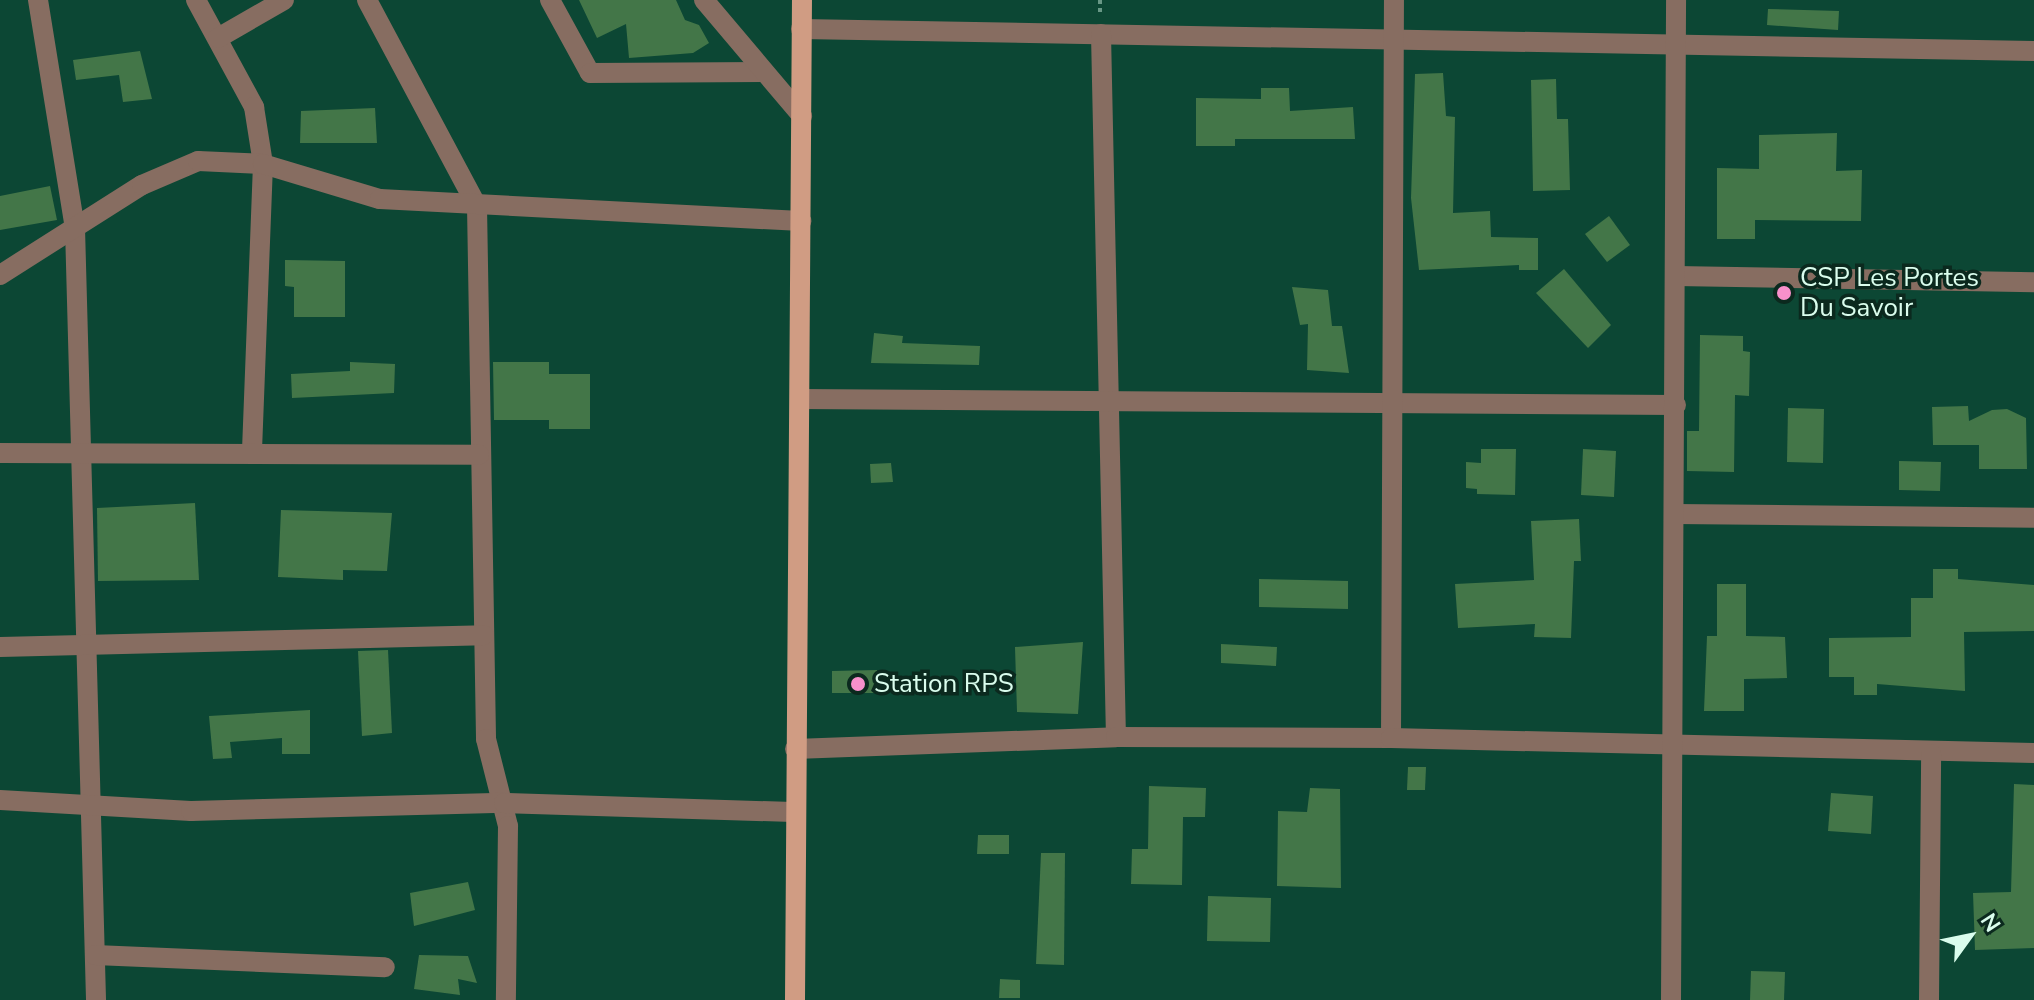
<!DOCTYPE html>
<style>
body{margin:0}
#map{position:relative;width:2034px;height:1000px;overflow:hidden;background:#0c4734;font-family:"Nunito Sans",sans-serif}
div>[style]{position:absolute}
[style*='--x']{left:calc(var(--x)*1px);top:calc(var(--y)*1px);width:calc(var(--w)*1px);rotate:calc(var(--a)*1deg)}
.building>*{inset:0;background:#437648}
.path>*{height:4px;margin-top:-2px;transform-origin:0;background:repeating-linear-gradient(90deg,#689886 0 4px,transparent 0 8px)}
.minor>*{height:20px;margin:-10px;padding:0 10px;transform-origin:10px;border-radius:10px;background:#876d61}
.primary>*{height:20px;margin:-10px;padding:0 10px;transform-origin:10px;border-radius:10px;background:#d09c83}
.dots>*{width:22px;height:22px;translate:-50% -50%;box-sizing:border-box;border:4px solid #0b291e;border-radius:50%}
span{translate:-50% -50%;white-space:nowrap;text-align:center;line-height:1.15;-webkit-text-stroke:7px #0b291e;paint-order:stroke}
.poi-label{font-size:26px;color:#dafded}
.left{translate:0 -50%;text-align:left}
.north{position:absolute;left:1930px;top:896px;width:80px;height:80px;-webkit-text-stroke:6px #0b291e;paint-order:stroke;rotate:57deg;font-size:22px;font-weight:700;line-height:32px;text-align:center;color:#dafded}
.north::after{content:'';display:block;margin:auto;width:28px;height:36px;background:#dafded;clip-path:polygon(50% 0,100% 100%,50% 72%,0 100%)}
</style>
<div id="map">
<div class="building">
<div style="clip-path:polygon(579px 0,676px 0,685px 20px,699px 25px,709px 43px,693px 53px,629px 58px,626px 24px,597px 38px)"></div>
<div style="clip-path:polygon(1768px 9px,1839px 11px,1838px 30px,1767px 25px)"></div>
<div style="clip-path:polygon(140px 51px,152px 99px,123px 102px,119px 75px,76px 80px,73px 60px)"></div>
<div style="clip-path:polygon(1443px 73px,1446px 116px,1455px 117px,1453px 213px,1490px 211px,1491px 237px,1538px 238px,1538px 270px,1519px 270px,1519px 265px,1419px 270px,1411px 198px,1415px 74px)"></div>
<div style="clip-path:polygon(1556px 79px,1557px 119px,1568px 119px,1570px 190px,1533px 191px,1531px 80px)"></div>
<div style="clip-path:polygon(1261px 88px,1289px 88px,1290px 111px,1353px 107px,1355px 139px,1235px 139px,1235px 146px,1196px 146px,1196px 98px,1261px 99px)"></div>
<div style="clip-path:polygon(375px 108px,377px 143px,300px 143px,301px 111px)"></div>
<div style="clip-path:polygon(1837px 133px,1836px 171px,1862px 170px,1861px 221px,1755px 220px,1755px 239px,1717px 239px,1717px 168px,1759px 169px,1759px 135px)"></div>
<div style="clip-path:polygon(50px 186px,57px 220px,0 230px,0 196px)"></div>
<div style="clip-path:polygon(1609px 216px,1630px 245px,1607px 262px,1585px 234px)"></div>
<div style="clip-path:polygon(285px 260px,345px 261px,345px 317px,294px 317px,294px 287px,285px 286px)"></div>
<div style="clip-path:polygon(1564px 269px,1611px 325px,1588px 348px,1536px 293px)"></div>
<div style="clip-path:polygon(1292px 287px,1328px 290px,1332px 326px,1342px 326px,1349px 373px,1307px 370px,1308px 324px,1300px 325px)"></div>
<div style="clip-path:polygon(874px 333px,903px 336px,902px 343px,980px 346px,979px 365px,871px 363px)"></div>
<div style="clip-path:polygon(1700px 335px,1743px 336px,1743px 351px,1750px 352px,1749px 396px,1735px 395px,1734px 472px,1687px 471px,1687px 431px,1699px 431px)"></div>
<div style="clip-path:polygon(350px 362px,395px 364px,394px 393px,292px 398px,291px 374px,350px 371px)"></div>
<div style="clip-path:polygon(493px 362px,549px 362px,549px 374px,590px 374px,590px 429px,549px 429px,549px 420px,494px 420px)"></div>
<div style="clip-path:polygon(1968px 406px,1969px 421px,1992px 410px,2007px 409px,2026px 418px,2027px 469px,1979px 469px,1979px 445px,1933px 445px,1932px 407px)"></div>
<div style="clip-path:polygon(1788px 408px,1824px 409px,1823px 463px,1787px 462px)"></div>
<div style="clip-path:polygon(1481px 449px,1516px 449px,1515px 495px,1477px 494px,1477px 489px,1466px 488px,1466px 462px,1481px 463px)"></div>
<div style="clip-path:polygon(1583px 449px,1616px 451px,1614px 497px,1581px 495px)"></div>
<div style="clip-path:polygon(1899px 461px,1941px 462px,1940px 491px,1899px 490px)"></div>
<div style="clip-path:polygon(891px 463px,893px 482px,871px 483px,870px 464px)"></div>
<div style="clip-path:polygon(195px 503px,199px 580px,98px 581px,97px 508px)"></div>
<div style="clip-path:polygon(281px 510px,392px 513px,387px 571px,343px 570px,343px 580px,278px 577px)"></div>
<div style="clip-path:polygon(1579px 519px,1581px 561px,1574px 561px,1571px 638px,1534px 637px,1535px 624px,1458px 628px,1455px 584px,1534px 580px,1531px 521px)"></div>
<div style="clip-path:polygon(1933px 569px,1958px 569px,1958px 579px,2034px 585px,2034px 631px,1964px 632px,1965px 691px,1877px 684px,1877px 695px,1854px 695px,1854px 677px,1829px 677px,1829px 638px,1911px 637px,1911px 598px,1933px 598px)"></div>
<div style="clip-path:polygon(1259px 579px,1348px 581px,1348px 609px,1259px 607px)"></div>
<div style="clip-path:polygon(1717px 584px,1746px 584px,1746px 636px,1785px 637px,1787px 678px,1744px 679px,1744px 711px,1704px 711px,1707px 636px,1717px 636px)"></div>
<div style="clip-path:polygon(1083px 642px,1078px 714px,1017px 712px,1015px 647px)"></div>
<div style="clip-path:polygon(1221px 644px,1277px 647px,1276px 666px,1221px 663px)"></div>
<div style="clip-path:polygon(388px 650px,392px 733px,362px 736px,358px 651px)"></div>
<div style="clip-path:polygon(877px 670px,877px 693px,832px 693px,832px 671px)"></div>
<div style="clip-path:polygon(310px 710px,310px 754px,282px 754px,282px 738px,230px 742px,232px 758px,213px 759px,209px 716px)"></div>
<div style="clip-path:polygon(1408px 767px,1426px 767px,1425px 790px,1407px 790px)"></div>
<div style="clip-path:polygon(2014px 784px,2034px 785px,2034px 948px,1975px 950px,1973px 893px,2011px 892px)"></div>
<div style="clip-path:polygon(1149px 786px,1206px 788px,1205px 817px,1183px 817px,1182px 885px,1131px 884px,1132px 849px,1148px 849px)"></div>
<div style="clip-path:polygon(1310px 788px,1340px 789px,1341px 888px,1277px 886px,1278px 811px,1307px 812px)"></div>
<div style="clip-path:polygon(1831px 793px,1873px 796px,1871px 834px,1828px 831px)"></div>
<div style="clip-path:polygon(978px 835px,1009px 835px,1009px 854px,977px 854px)"></div>
<div style="clip-path:polygon(1041px 853px,1065px 853px,1064px 965px,1036px 964px)"></div>
<div style="clip-path:polygon(468px 882px,475px 910px,414px 926px,410px 893px)"></div>
<div style="clip-path:polygon(1208px 896px,1271px 898px,1270px 942px,1207px 941px)"></div>
<div style="clip-path:polygon(419px 955px,468px 956px,477px 983px,458px 979px,460px 995px,414px 989px)"></div>
<div style="clip-path:polygon(1751px 971px,1785px 972px,1784px 1000px,1750px 1000px)"></div>
<div style="clip-path:polygon(1000px 979px,1020px 980px,1020px 998px,999px 998px)"></div>
</div>
<div class="path">
<div style="--x:1100;--y:0;--w:14;--a:90"></div>
</div>
<div class="minor">
<div style="--x:38;--y:0;--w:231;--a:80.8"></div>
<div style="--x:75;--y:228;--w:772;--a:88.44"></div>
<div style="--x:196;--y:0;--w:122;--a:61.5"></div>
<div style="--x:254;--y:107;--w:58;--a:81"></div>
<div style="--x:263;--y:164;--w:290;--a:92.2"></div>
<div style="--x:367;--y:0;--w:234;--a:61.9"></div>
<div style="--x:477;--y:206;--w:533;--a:89.03"></div>
<div style="--x:486;--y:739;--w:90;--a:75.8"></div>
<div style="--x:508;--y:826;--w:174;--a:90.7"></div>
<div style="--x:550;--y:0;--w:83;--a:61.3"></div>
<div style="--x:590;--y:73;--w:173;--a:-0.3"></div>
<div style="--x:704;--y:0;--w:152;--a:49.8"></div>
<div style="--x:801;--y:29;--w:1233;--a:1.02"></div>
<div style="--x:1101;--y:34;--w:703;--a:88.78"></div>
<div style="--x:218;--y:38;--w:76;--a:-29.9"></div>
<div style="--x:0;--y:275;--w:168;--a:-32.4"></div>
<div style="--x:142;--y:185;--w:61;--a:-23.2"></div>
<div style="--x:198;--y:161;--w:65;--a:2.6"></div>
<div style="--x:263;--y:164;--w:122;--a:16.7"></div>
<div style="--x:380;--y:199;--w:422;--a:3"></div>
<div style="--x:1676;--y:276;--w:358;--a:1"></div>
<div style="--x:800;--y:399;--w:876;--a:0.39"></div>
<div style="--x:0;--y:453;--w:479;--a:0.2"></div>
<div style="--x:1675;--y:514;--w:359;--a:0.6"></div>
<div style="--x:0;--y:647;--w:484;--a:-1.4"></div>
<div style="--x:1391;--y:738;--w:738;--a:-89.77"></div>
<div style="--x:795;--y:749;--w:321;--a:-2.1"></div>
<div style="--x:1116;--y:737;--w:275;--a:0.2"></div>
<div style="--x:1391;--y:738;--w:643;--a:1.34"></div>
<div style="--x:0;--y:800;--w:191;--a:3.3"></div>
<div style="--x:191;--y:811;--w:313;--a:-1.5"></div>
<div style="--x:504;--y:803;--w:289;--a:1.8"></div>
<div style="--x:95;--y:955;--w:290;--a:2.4"></div>
<div style="--x:1671;--y:1000;--w:1000;--a:-89.71"></div>
<div style="--x:1929;--y:1000;--w:246;--a:-89.5"></div>
</div>
<div class="primary">
<div style="--x:795;--y:1000;--w:1000;--a:-89.6"></div>
</div>
<div class="dots">
<div style="left:1784px;top:293px;background:#f890cb"></div>
<div style="left:858px;top:684px;background:#f890cb"></div>
</div>
<div class="poi-label">
<span class="left" style="left:1800px;top:293px">CSP Les Portes<br>Du Savoir</span>
<span class="left" style="left:874px;top:684px">Station RPS</span>
</div>
<div class="north">N</div>
</div>
